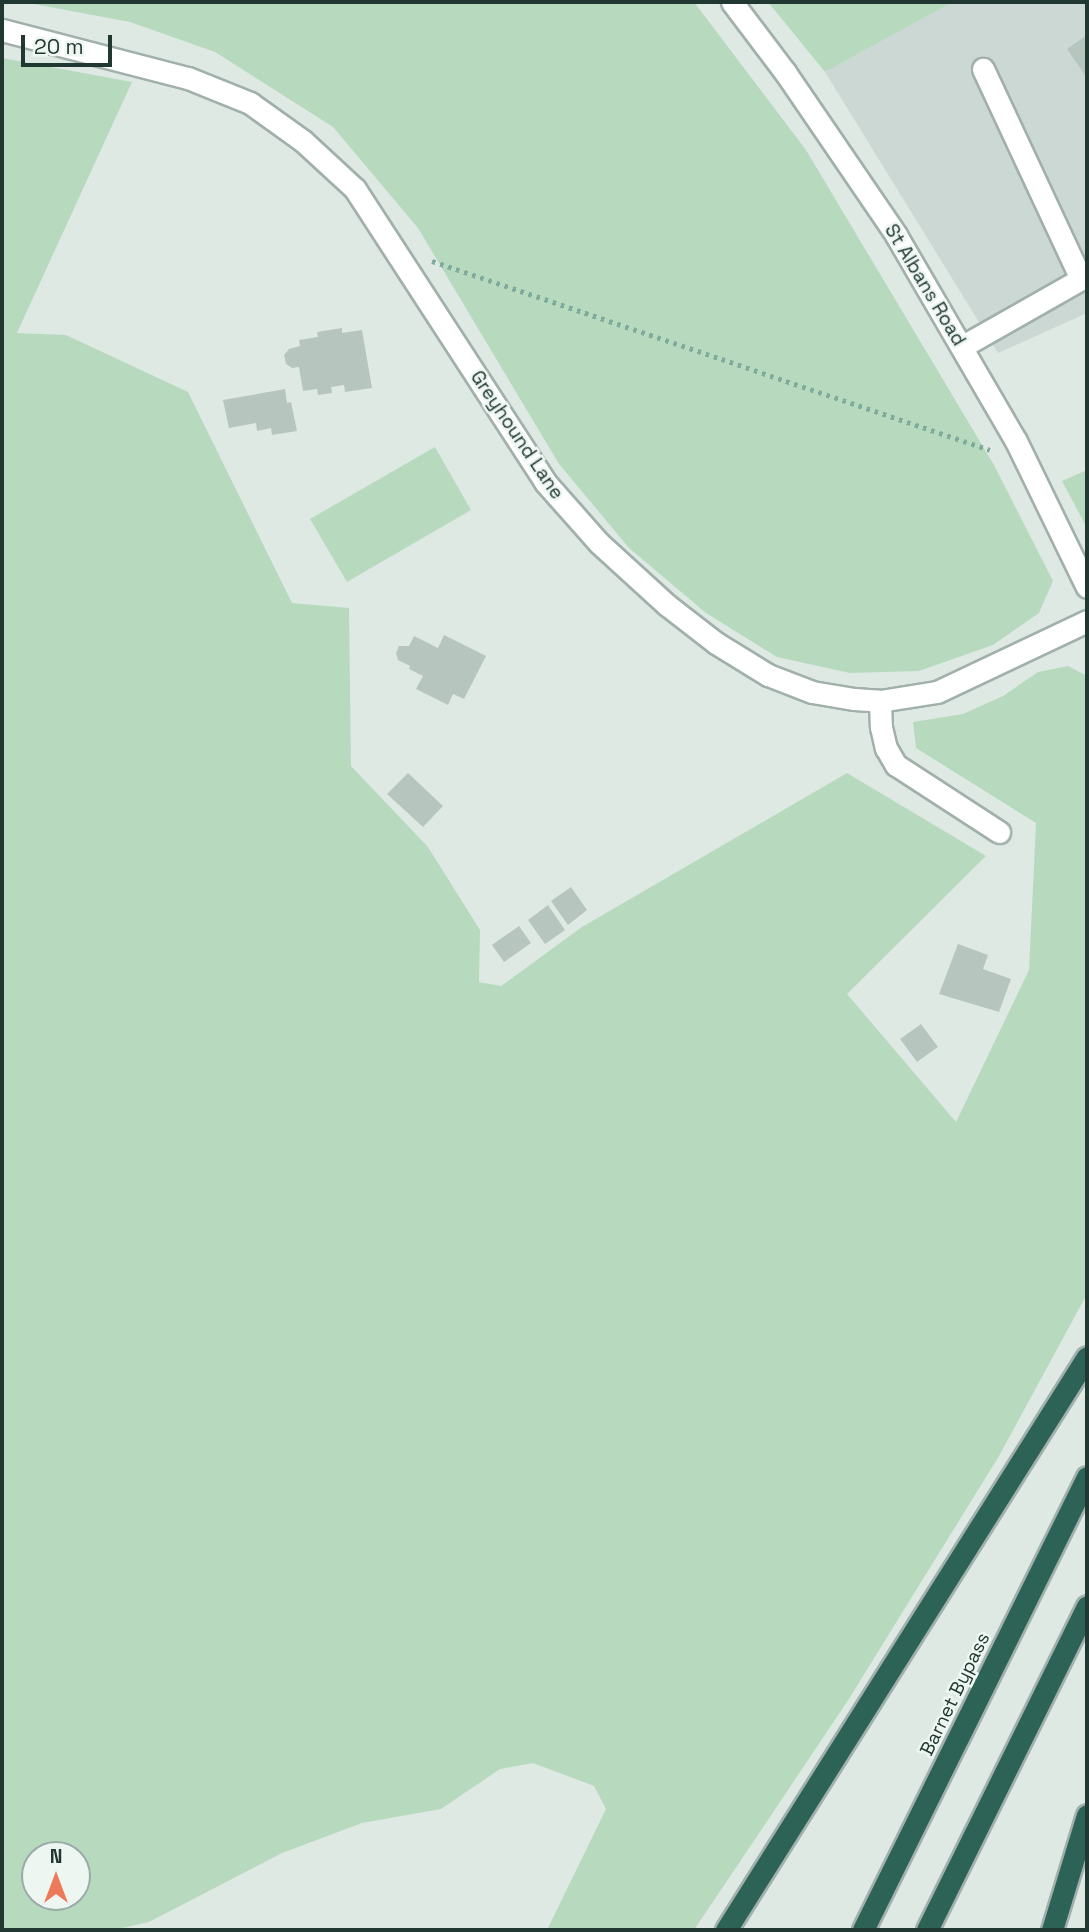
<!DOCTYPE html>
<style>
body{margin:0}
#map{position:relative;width:1089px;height:1932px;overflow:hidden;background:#dee9e4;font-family:"Space Grotesk",sans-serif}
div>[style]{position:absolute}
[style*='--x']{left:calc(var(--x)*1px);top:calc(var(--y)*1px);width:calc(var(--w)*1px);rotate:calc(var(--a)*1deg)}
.built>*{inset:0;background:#ccd8d3}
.green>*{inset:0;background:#b7dabf}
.building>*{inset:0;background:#b6c6bf}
.path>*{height:4.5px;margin-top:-2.25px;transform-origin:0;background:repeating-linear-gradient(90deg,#7fab9c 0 3.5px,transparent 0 8.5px)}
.roads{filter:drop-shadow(2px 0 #a1b0ab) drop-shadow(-2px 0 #a1b0ab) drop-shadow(0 2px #a1b0ab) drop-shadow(0 -2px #a1b0ab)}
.minor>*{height:21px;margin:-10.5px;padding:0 10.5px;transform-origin:10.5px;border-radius:10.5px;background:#fff}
.highway>*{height:21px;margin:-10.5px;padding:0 10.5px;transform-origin:10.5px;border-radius:10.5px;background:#2d6256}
span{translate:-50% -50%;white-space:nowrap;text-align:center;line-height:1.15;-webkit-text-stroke:5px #eef6f2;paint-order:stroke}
.street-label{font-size:19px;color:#203831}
.frame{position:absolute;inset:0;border:4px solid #203831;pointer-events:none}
.north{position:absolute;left:21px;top:1841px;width:70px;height:70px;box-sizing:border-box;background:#eef6f2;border:2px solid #9caaa5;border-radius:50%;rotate:0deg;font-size:19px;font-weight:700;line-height:28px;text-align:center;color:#203831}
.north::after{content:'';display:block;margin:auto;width:24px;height:32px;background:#ec7959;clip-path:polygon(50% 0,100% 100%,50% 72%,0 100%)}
.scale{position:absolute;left:21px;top:35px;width:91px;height:32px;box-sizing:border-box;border:4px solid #203831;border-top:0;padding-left:9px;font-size:21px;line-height:24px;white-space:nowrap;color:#203831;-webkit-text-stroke:5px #eef6f2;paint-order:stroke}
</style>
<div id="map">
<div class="built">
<div style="clip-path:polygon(953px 2px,1087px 2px,1087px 313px,998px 353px,825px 72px)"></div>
</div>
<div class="green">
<div style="clip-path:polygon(23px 2px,694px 2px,806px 150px,994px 465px,1053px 581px,1039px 613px,993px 645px,919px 671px,850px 673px,777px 657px,706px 613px,629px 548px,559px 464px,418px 228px,333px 127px,215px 52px,130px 22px)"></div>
<div style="clip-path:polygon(768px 2px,953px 2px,825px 72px)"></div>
<div style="clip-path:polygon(evenodd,2px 58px,132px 82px,17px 333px,66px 335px,188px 392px,292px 603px,349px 608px,351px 766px,428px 847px,480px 930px,479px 982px,501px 986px,582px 927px,847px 773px,986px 856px,847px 994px,956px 1122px,1029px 970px,1036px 823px,916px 748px,913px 722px,963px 714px,1003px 696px,1038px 672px,1068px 666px,1087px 676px,1087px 1294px,999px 1456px,847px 1702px,694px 1930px,547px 1930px,606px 1809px,594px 1786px,533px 1763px,500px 1769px,441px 1809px,362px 1823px,282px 1853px,149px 1922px,113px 1930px,2px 1930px,2px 58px,35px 1855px,77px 1855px,77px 1897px,35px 1897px,35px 1855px)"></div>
<div style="clip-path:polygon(435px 447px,471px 510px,347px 582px,310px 519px)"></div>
<div style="clip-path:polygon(1087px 470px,1087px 528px,1062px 481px)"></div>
</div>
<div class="building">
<div style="clip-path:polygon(1087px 35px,1087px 78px,1067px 49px)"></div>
<div style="clip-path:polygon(342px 328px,342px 333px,362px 330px,372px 388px,345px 392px,344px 385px,331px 387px,332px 393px,318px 395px,317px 389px,303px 391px,299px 367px,292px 368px,286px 364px,284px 355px,289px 349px,300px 346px,299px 340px,318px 337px,317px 332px)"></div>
<div style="clip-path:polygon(285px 389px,287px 403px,291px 402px,297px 431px,272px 435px,271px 428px,257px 431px,256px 423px,229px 428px,223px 400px)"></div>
<div style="clip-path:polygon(444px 635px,486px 656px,464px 699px,453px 694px,448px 705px,416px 689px,423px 676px,409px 669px,410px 666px,398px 660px,396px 653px,399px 646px,409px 646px,414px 636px,438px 648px)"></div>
<div style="clip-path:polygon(408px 773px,443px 806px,423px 827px,387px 794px)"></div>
<div style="clip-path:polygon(571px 887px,587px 910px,568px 925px,551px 901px)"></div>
<div style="clip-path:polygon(548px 905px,565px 930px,545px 944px,528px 920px)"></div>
<div style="clip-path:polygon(519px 926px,531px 943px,504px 962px,492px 945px)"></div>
<div style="clip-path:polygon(958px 944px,988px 955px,983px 969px,1011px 979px,999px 1012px,939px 994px)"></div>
<div style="clip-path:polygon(921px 1024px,938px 1047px,917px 1062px,900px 1039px)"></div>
</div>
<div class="path">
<div style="--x:432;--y:261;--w:589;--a:18.71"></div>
</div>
<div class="roads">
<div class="minor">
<div style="--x:732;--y:2;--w:88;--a:52.9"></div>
<div style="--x:785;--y:72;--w:197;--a:55.7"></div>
<div style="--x:896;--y:235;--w:238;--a:59.8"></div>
<div style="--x:1016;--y:441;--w:162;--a:64.1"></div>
<div style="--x:2;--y:30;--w:192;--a:14.5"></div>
<div style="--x:188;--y:78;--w:67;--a:22"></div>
<div style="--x:250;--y:103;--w:65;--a:35.6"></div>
<div style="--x:303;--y:141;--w:71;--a:42.7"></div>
<div style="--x:355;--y:189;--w:349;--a:57"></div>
<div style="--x:545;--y:482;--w:81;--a:48.5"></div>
<div style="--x:599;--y:543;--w:92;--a:42.4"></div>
<div style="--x:667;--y:605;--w:62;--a:37.8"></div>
<div style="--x:716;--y:643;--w:61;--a:31.6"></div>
<div style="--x:768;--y:675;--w:47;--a:21.1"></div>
<div style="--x:812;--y:692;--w:43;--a:9.5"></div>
<div style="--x:854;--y:699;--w:26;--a:4"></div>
<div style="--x:880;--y:701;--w:58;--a:-9"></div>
<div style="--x:937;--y:692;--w:166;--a:-25.3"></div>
<div style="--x:963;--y:346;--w:136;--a:-29.6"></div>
<div style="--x:1081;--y:279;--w:232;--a:-115"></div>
<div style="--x:880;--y:701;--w:26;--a:88"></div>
<div style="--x:881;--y:727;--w:22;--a:77"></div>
<div style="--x:886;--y:748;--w:20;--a:60"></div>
<div style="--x:896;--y:765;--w:123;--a:33"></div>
</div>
<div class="highway">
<div style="--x:726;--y:1930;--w:677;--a:-57.79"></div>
<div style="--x:863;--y:1930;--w:505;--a:-63.69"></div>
<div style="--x:927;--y:1930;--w:361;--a:-63.7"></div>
<div style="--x:1052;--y:1930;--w:120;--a:-73.1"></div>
</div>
</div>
<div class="street-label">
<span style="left:925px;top:285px;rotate:59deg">St Albans Road</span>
<span style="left:517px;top:435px;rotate:56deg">Greyhound Lane</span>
<span style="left:955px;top:1694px;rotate:-64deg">Barnet Bypass</span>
</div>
<div class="frame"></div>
<div class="north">N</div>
<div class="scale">20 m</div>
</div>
